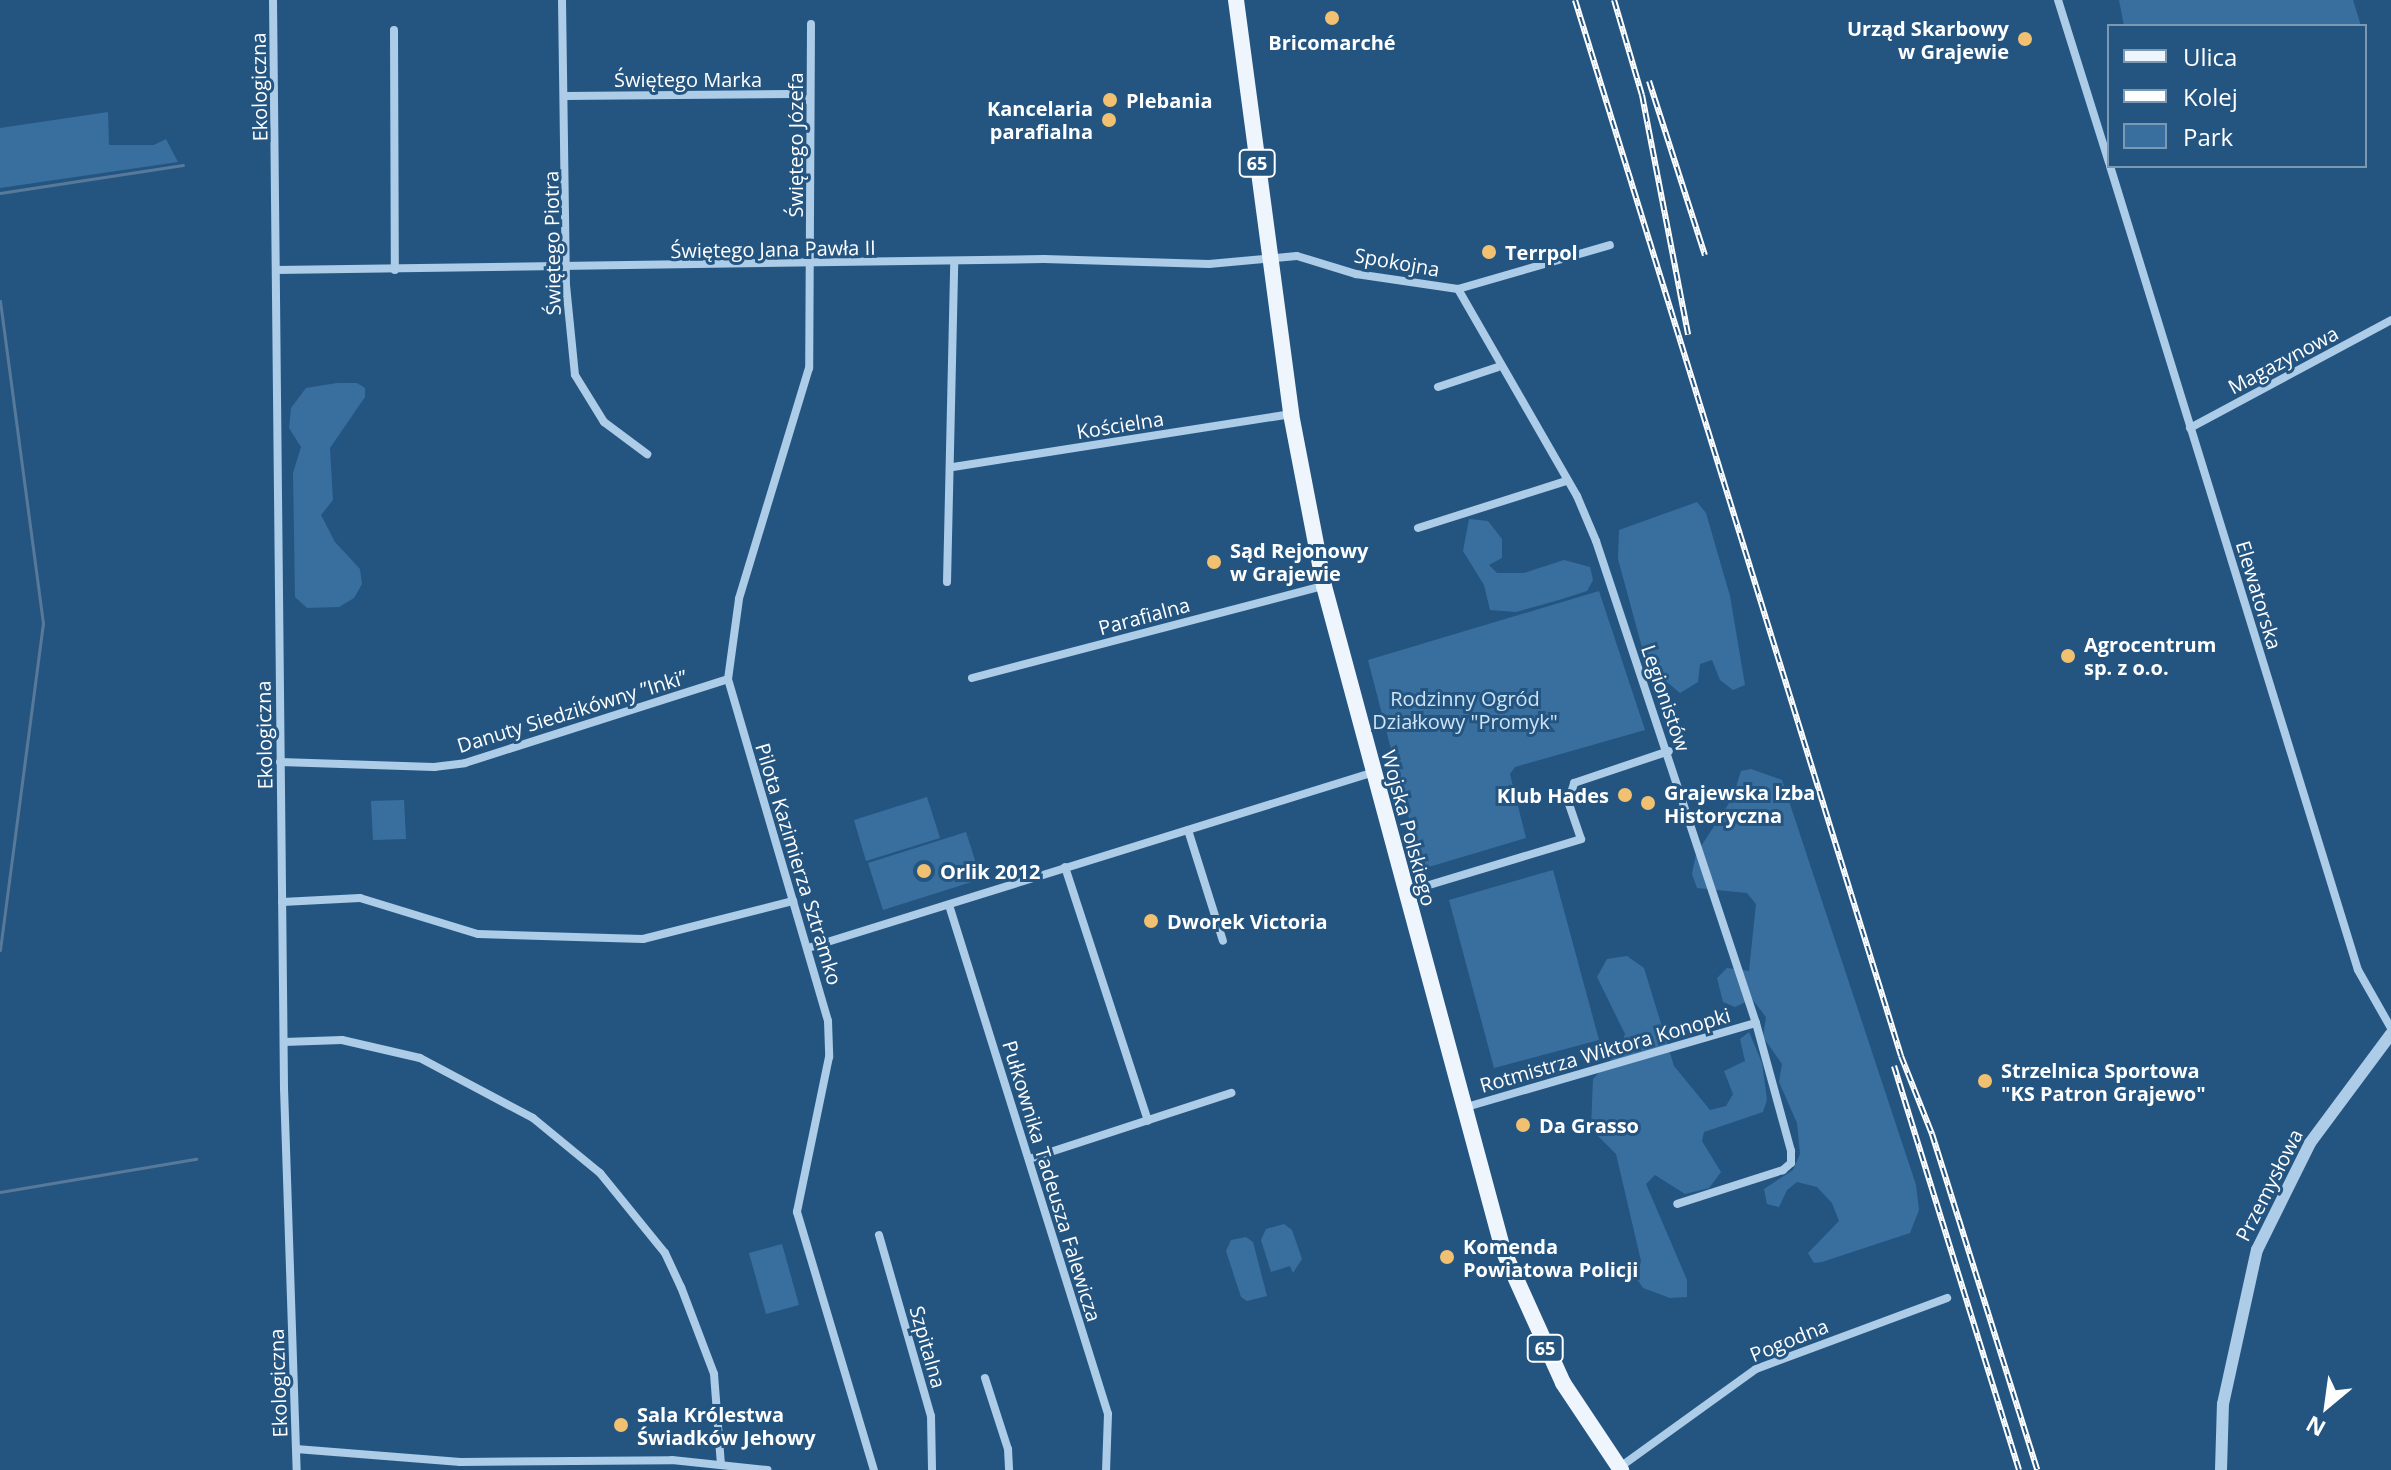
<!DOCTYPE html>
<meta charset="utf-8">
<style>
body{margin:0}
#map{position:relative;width:2391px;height:1470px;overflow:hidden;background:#245581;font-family:"Open Sans",sans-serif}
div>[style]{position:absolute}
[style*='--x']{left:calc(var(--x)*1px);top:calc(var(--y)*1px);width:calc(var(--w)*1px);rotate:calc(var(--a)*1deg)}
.green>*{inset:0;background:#396f9f}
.stream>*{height:3px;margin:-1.5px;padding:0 1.5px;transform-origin:1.5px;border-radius:1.5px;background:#587a9a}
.minor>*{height:8px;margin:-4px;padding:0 4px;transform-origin:4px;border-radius:4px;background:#accce7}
.tertiary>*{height:12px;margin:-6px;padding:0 6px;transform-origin:6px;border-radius:6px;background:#accce7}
.primary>*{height:16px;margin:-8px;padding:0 8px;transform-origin:8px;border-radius:8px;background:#eef5fd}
.rail>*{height:6px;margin-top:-3px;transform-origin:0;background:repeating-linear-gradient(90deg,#245581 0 9px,#fff 0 18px);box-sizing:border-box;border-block:2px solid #fff}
.dots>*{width:22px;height:22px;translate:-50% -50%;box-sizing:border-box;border:4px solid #245581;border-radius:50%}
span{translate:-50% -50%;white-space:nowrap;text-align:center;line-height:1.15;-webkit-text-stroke:6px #245581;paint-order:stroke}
.shield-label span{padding:2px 6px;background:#245581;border:2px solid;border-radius:6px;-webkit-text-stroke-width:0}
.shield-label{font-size:18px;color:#fff;font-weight:700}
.poi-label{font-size:20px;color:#fff;font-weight:700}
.right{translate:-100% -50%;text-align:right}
.left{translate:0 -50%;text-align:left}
.street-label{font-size:20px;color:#fff}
.park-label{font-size:20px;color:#cfe4f5}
.legend{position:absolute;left:2107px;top:24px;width:260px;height:144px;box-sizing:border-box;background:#245581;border:2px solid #7c99b3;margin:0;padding:10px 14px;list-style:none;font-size:24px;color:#fff}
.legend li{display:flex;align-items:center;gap:16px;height:40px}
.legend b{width:40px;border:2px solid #7c99b3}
.north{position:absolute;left:2287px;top:1366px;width:80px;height:80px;-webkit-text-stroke:6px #245581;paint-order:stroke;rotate:209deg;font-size:22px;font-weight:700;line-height:32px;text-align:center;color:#fff}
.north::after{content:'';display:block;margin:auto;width:28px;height:36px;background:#fff;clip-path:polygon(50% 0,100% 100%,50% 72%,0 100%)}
</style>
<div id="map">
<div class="green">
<div style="clip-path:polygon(2119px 0,2353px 0,2361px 26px,2124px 26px)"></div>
<div style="clip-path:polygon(108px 112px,109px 145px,154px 145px,166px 139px,178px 162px,0 188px,0 128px)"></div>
<div style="clip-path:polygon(337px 383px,357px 383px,365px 388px,365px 397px,330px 448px,333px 500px,321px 515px,335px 542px,360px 569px,362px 584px,354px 598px,339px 607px,307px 608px,295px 597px,293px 473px,301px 447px,289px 428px,291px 408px,306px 388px)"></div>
<div style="clip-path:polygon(1697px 502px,1706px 513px,1730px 596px,1745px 685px,1733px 690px,1720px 680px,1712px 660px,1700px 664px,1698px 682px,1680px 693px,1655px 672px,1643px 651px,1618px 559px,1619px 530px)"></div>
<div style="clip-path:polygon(1469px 519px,1488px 521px,1502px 539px,1502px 558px,1489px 565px,1497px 573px,1524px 573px,1564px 560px,1590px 567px,1593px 580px,1587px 591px,1559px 600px,1516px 612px,1490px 610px,1484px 585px,1463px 551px)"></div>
<div style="clip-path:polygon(1599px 591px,1645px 730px,1515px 767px,1510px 774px,1526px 838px,1422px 869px,1368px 660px)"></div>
<div style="clip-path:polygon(1751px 769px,1782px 780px,1916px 1185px,1919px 1210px,1910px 1233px,1822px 1262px,1814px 1263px,1808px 1253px,1839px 1221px,1832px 1203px,1817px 1187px,1797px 1182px,1787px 1190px,1779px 1207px,1767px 1204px,1764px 1189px,1793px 1170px,1800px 1154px,1797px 1123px,1779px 1082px,1782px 1064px,1763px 1037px,1766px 1017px,1752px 999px,1735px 1007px,1723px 1002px,1717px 978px,1727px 968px,1749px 971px,1756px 904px,1747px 893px,1697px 888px,1692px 874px,1696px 854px,1733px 797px,1741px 771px)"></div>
<div style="clip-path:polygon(927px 797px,940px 838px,866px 861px,854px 820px)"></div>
<div style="clip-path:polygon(404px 800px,406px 839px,373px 840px,371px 801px)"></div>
<div style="clip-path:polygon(966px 832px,981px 879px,883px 910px,868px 863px)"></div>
<div style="clip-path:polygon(1553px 870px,1599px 1040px,1494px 1068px,1449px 900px)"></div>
<div style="clip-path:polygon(1627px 956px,1644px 968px,1674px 1066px,1710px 1110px,1726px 1106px,1733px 1094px,1724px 1071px,1745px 1061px,1740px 1039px,1749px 1032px,1762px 1063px,1767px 1100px,1763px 1112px,1704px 1132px,1702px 1141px,1721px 1172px,1709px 1188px,1685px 1194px,1655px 1175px,1646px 1184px,1687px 1280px,1687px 1297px,1670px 1298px,1643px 1288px,1637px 1279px,1641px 1261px,1616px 1154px,1591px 1129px,1593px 1079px,1619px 1051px,1625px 1034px,1597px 977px,1607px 959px)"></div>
<div style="clip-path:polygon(1284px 1224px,1292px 1230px,1302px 1259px,1293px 1273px,1290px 1266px,1271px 1272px,1261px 1240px,1266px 1229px)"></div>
<div style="clip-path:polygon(1246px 1237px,1253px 1242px,1267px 1296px,1247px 1301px,1241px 1297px,1226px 1251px,1231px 1240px)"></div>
<div style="clip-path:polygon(782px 1244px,799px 1305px,766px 1314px,749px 1253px)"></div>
</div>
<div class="stream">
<div style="--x:0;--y:193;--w:185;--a:-8.7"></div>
<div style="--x:0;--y:301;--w:325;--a:82.4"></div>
<div style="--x:43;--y:623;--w:330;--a:97.5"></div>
<div style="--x:0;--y:1192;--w:199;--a:-9.6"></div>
</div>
<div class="minor">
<div style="--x:273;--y:0;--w:1088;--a:89.42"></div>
<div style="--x:284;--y:1088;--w:382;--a:88.1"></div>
<div style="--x:562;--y:0;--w:285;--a:89.2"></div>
<div style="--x:566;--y:285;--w:90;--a:84.3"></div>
<div style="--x:575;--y:375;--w:55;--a:58.3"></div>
<div style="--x:604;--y:422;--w:54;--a:36.7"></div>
<div style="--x:2058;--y:0;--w:171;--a:72.6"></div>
<div style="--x:811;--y:24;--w:344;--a:90.3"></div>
<div style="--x:809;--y:368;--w:241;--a:106.9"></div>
<div style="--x:739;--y:599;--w:81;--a:97.8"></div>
<div style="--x:728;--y:679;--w:356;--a:73.7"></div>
<div style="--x:828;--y:1021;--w:36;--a:88"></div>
<div style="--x:829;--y:1057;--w:158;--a:101.7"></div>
<div style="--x:797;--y:1212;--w:269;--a:73.4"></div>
<div style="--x:394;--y:30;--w:240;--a:89.8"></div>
<div style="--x:565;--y:96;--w:226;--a:-0.5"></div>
<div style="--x:791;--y:94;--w:20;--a:20"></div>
<div style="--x:2110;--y:166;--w:841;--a:72.86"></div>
<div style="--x:2358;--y:970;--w:67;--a:60.4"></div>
<div style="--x:276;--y:270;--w:768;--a:-0.82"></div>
<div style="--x:1044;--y:259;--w:165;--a:1.7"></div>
<div style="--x:1209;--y:264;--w:88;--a:-5.2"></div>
<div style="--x:1297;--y:256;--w:62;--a:17"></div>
<div style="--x:1356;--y:274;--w:103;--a:8.4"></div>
<div style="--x:1458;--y:289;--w:158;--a:-16.1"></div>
<div style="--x:1458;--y:289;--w:239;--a:60.1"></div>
<div style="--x:1577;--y:496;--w:49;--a:67.1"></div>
<div style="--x:1596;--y:541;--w:508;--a:71.64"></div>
<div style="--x:1756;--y:1023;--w:133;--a:74.7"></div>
<div style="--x:1791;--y:1151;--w:12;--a:90"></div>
<div style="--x:1791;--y:1163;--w:11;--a:139"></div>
<div style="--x:1783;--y:1170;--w:111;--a:162.2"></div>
<div style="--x:1438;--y:387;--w:63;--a:-18.4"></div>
<div style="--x:2190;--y:428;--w:228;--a:-28.2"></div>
<div style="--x:953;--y:467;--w:341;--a:-8.9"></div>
<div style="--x:1418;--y:528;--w:155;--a:-17.6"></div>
<div style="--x:947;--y:582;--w:320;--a:-88.7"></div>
<div style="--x:972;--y:678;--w:363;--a:-14.7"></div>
<div style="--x:280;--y:762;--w:154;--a:1.9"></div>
<div style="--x:434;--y:767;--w:31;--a:-7"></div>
<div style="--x:465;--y:763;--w:276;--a:-17.7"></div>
<div style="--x:1188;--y:830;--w:116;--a:72.5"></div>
<div style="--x:1065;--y:867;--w:267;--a:71.9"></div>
<div style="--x:1406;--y:892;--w:183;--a:-16.8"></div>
<div style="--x:1581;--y:839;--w:39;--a:-109"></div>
<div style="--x:1568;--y:802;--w:20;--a:-72"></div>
<div style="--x:1574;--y:783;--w:100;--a:-18.6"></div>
<div style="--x:282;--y:902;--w:78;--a:-2.9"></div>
<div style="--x:360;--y:898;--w:123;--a:17"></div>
<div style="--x:478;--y:934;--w:165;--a:1.7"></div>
<div style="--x:643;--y:939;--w:155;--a:-14.2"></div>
<div style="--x:949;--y:905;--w:533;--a:72.65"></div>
<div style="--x:1108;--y:1414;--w:56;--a:92"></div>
<div style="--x:808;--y:948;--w:593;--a:-17.27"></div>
<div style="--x:284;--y:1042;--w:58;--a:-2"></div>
<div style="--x:342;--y:1040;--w:80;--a:13"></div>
<div style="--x:420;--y:1058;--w:128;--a:28"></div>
<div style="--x:533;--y:1118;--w:87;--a:39.4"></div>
<div style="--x:600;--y:1173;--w:103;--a:50.9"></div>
<div style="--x:665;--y:1253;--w:38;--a:65"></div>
<div style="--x:681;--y:1287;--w:93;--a:69.2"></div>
<div style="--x:714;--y:1374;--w:90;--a:85.6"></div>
<div style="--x:1463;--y:1108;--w:305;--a:-16.2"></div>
<div style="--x:1029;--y:1159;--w:213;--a:-18.1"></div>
<div style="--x:879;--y:1235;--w:188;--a:74"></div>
<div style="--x:931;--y:1416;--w:54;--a:88.9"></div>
<div style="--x:985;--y:1378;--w:75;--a:72.1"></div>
<div style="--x:1008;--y:1449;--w:21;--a:87"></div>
<div style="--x:296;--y:1449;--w:165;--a:4.5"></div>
<div style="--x:460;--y:1462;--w:212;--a:-0.5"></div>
<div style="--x:672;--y:1460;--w:96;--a:6"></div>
<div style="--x:1620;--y:1467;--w:168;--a:-35.8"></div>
<div style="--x:1756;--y:1369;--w:204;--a:-20.4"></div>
</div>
<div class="tertiary">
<div style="--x:2221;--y:1470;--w:66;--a:-88.3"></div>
<div style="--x:2223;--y:1404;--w:158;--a:-77.6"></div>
<div style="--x:2257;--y:1250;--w:119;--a:-63.6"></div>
<div style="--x:2310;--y:1143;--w:136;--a:-53.4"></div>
</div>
<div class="primary">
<div style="--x:1236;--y:0;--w:418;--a:82.4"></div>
<div style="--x:1291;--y:414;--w:175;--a:79.1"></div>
<div style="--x:1324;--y:586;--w:688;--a:74.91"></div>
<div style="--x:1503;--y:1250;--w:146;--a:65.7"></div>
<div style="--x:1563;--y:1383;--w:105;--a:56.3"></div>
</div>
<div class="rail">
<div style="--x:1575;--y:0;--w:1105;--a:72.84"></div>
<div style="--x:1901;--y:1056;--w:84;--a:68.3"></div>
<div style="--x:1932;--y:1134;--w:352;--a:72.6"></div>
<div style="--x:1614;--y:0;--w:99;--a:73.6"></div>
<div style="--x:1642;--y:95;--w:244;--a:79.1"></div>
<div style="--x:1649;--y:81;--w:183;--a:72.2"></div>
<div style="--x:1894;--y:1066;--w:423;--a:72.8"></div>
</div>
<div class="dots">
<div style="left:1332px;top:18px;background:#f1c070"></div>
<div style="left:2025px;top:39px;background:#f1c070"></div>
<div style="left:1110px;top:100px;background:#f1c070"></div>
<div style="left:1109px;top:120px;background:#f1c070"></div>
<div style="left:1489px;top:252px;background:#f1c070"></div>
<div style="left:1214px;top:562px;background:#f1c070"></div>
<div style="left:2068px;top:656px;background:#f1c070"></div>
<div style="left:1625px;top:795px;background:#f1c070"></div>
<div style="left:1648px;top:803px;background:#f1c070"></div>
<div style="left:924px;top:871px;background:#f1c070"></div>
<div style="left:1151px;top:921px;background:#f1c070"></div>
<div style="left:1985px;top:1081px;background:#f1c070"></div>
<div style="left:1523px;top:1125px;background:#f1c070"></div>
<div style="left:1447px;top:1257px;background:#f1c070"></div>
<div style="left:621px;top:1425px;background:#f1c070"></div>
</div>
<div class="shield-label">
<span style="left:1257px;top:163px">65</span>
<span style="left:1545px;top:1348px">65</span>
</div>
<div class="poi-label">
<span class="right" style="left:2009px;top:40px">Urząd Skarbowy<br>w Grajewie</span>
<span style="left:1332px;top:42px">Bricomarché</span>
<span class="left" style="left:1126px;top:100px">Plebania</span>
<span class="right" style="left:1093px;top:120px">Kancelaria<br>parafialna</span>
<span class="left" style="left:1505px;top:252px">Terrpol</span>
<span class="left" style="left:1230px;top:562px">Sąd Rejonowy<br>w Grajewie</span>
<span class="left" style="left:2084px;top:656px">Agrocentrum<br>sp. z o.o.</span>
<span class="left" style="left:1664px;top:804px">Grajewska Izba<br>Historyczna</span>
<span class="right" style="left:1609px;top:795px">Klub Hades</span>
<span class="left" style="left:940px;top:871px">Orlik 2012</span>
<span class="left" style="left:1167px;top:921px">Dworek Victoria</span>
<span class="left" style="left:2001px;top:1082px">Strzelnica Sportowa<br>"KS Patron Grajewo"</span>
<span class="left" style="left:1539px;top:1125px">Da Grasso</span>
<span class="left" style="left:1463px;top:1258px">Komenda<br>Powiatowa Policji</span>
<span class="left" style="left:637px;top:1426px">Sala Królestwa<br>Świadków Jehowy</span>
</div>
<div class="street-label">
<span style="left:688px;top:79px">Świętego Marka</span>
<span style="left:259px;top:87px;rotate:-91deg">Ekologiczna</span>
<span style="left:795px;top:145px;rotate:-90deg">Świętego Józefa</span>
<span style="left:552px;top:243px;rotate:-91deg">Świętego Piotra</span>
<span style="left:773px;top:249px;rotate:-1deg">Świętego Jana Pawła II</span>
<span style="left:1397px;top:262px;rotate:10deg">Spokojna</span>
<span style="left:2283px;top:360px;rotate:-28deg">Magazynowa</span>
<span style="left:1120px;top:425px;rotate:-9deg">Kościelna</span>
<span style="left:2259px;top:595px;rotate:73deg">Elewatorska</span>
<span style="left:1144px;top:616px;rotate:-15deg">Parafialna</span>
<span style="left:1666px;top:698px;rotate:71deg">Legionistów</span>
<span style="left:572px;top:711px;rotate:-17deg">Danuty Siedzikówny ”Inki”</span>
<span style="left:264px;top:735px;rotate:-91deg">Ekologiczna</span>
<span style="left:1409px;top:828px;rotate:75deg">Wojska Polskiego</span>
<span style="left:799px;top:864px;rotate:73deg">Pilota Kazimierza Sztramko</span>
<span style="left:1605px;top:1050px;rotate:-16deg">Rotmistrza Wiktora Konopki</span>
<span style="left:1052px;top:1181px;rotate:73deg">Pułkownika Tadeusza Falewicza</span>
<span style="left:2269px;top:1185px;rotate:-63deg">Przemysłowa</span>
<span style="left:1789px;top:1340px;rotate:-22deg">Pogodna</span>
<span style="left:928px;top:1347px;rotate:74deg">Szpitalna</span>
<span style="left:278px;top:1383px;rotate:-92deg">Ekologiczna</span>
</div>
<div class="park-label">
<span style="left:1465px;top:710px">Rodzinny Ogród<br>Działkowy "Promyk"</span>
</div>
<ul class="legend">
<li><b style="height:10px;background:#eef5fd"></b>Ulica</li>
<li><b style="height:10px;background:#fff"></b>Kolej</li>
<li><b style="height:22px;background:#396f9f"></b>Park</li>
</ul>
<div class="north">N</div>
</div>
